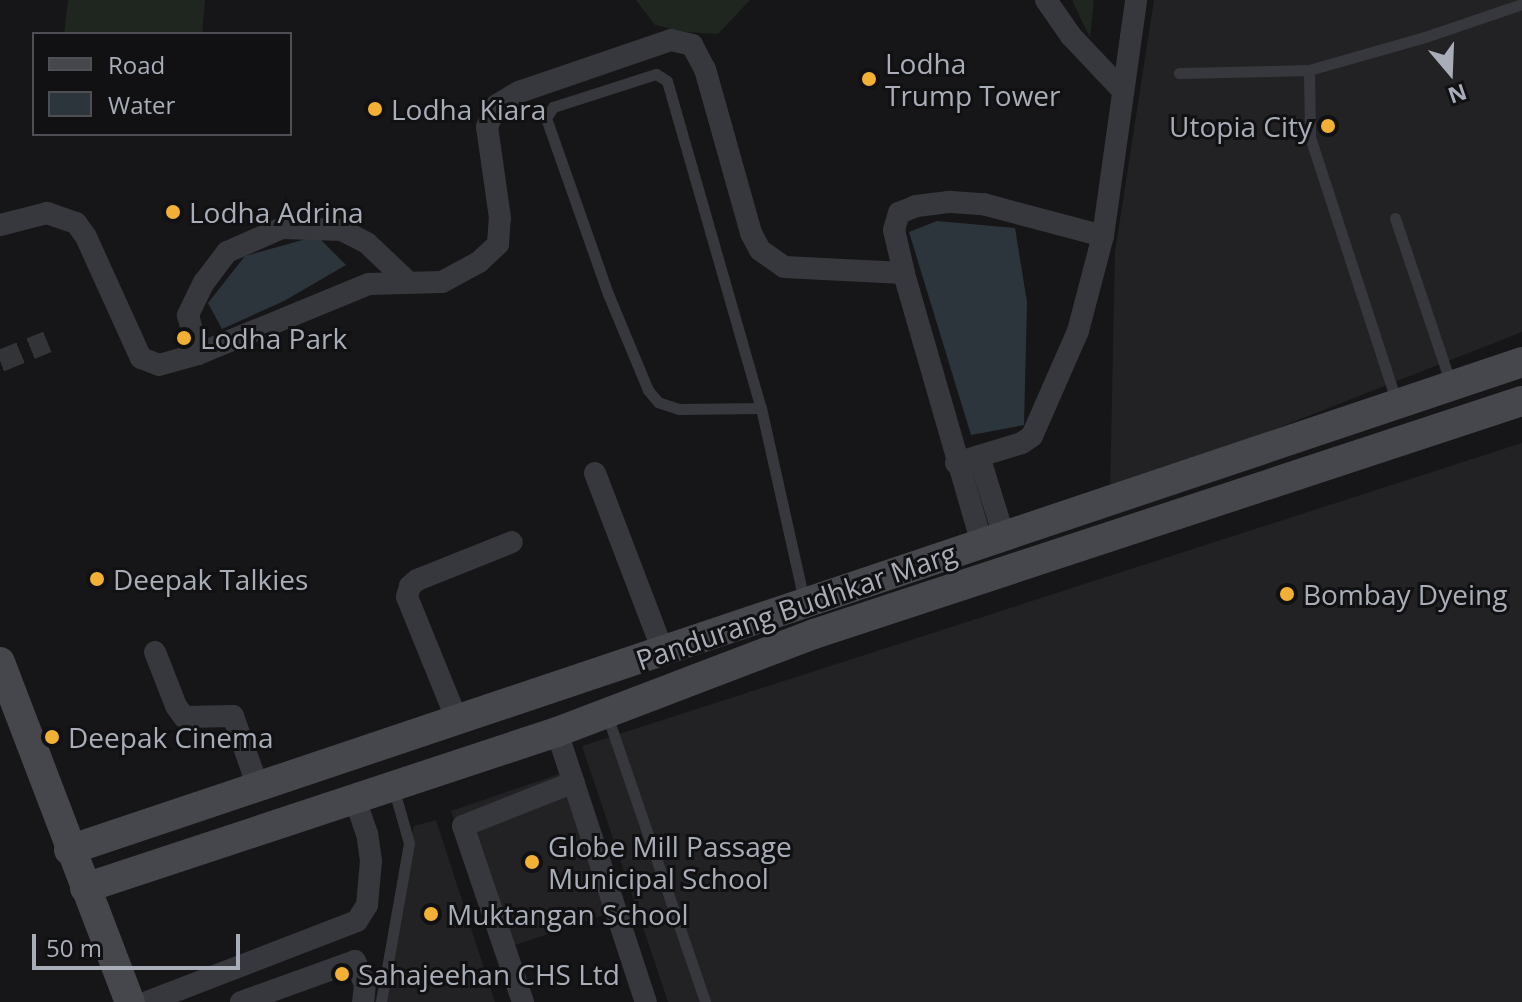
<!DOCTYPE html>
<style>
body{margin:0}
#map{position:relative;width:1522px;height:1002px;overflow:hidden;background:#161618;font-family:"Open Sans",sans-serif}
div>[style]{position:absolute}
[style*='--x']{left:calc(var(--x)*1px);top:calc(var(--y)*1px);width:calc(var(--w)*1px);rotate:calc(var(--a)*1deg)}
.built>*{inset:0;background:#222225}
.green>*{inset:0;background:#1e261f}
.water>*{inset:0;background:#2c353c}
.street-tunnel>*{height:22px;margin-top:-11px;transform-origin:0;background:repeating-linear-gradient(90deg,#333438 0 22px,transparent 0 33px)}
.lane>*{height:11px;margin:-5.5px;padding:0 5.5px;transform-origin:5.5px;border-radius:5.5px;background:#37383d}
.street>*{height:22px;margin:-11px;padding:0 11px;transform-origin:11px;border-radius:11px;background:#37383d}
.secondary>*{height:30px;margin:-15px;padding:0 15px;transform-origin:15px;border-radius:15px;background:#45474d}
.dots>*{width:22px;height:22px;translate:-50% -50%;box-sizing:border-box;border:4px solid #111113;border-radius:50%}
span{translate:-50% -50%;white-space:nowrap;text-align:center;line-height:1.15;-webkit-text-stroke:6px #111113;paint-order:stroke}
.poi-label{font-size:28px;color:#a8adb8}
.left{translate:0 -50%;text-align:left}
.right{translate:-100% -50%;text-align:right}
.street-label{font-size:28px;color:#a8adb8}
.legend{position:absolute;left:32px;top:32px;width:260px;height:104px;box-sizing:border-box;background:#111113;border:2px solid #4d4f55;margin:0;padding:10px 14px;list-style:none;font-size:24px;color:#a8adb8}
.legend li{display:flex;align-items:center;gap:16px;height:40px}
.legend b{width:40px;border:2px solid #4d4f55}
.north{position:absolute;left:1410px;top:32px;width:80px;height:80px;-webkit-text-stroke:6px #111113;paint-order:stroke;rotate:161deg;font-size:22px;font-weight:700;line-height:32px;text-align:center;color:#a8adb8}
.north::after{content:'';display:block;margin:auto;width:28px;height:36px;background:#a8adb8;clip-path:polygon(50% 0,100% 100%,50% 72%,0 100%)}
.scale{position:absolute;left:32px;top:934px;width:208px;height:36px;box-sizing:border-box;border:4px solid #a8adb8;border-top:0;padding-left:10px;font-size:24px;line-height:28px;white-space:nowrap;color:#a8adb8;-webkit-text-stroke:6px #111113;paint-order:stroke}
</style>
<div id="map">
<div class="built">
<div style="clip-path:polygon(1154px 0,1522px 0,1522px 332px,1110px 494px,1115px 252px)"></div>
<div style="clip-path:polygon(1522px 443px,1522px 1002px,668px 1002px,582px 746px)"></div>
<div style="clip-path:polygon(565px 772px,613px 912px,498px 951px,451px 811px)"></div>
<div style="clip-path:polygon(436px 820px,495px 1002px,375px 1002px,414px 826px)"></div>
</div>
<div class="green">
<div style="clip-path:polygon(68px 0,205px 0,202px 34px,64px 34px)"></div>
<div style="clip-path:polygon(636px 0,750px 0,718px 34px,685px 32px,655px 25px)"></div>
<div style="clip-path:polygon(1072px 0,1094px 0,1090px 38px)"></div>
</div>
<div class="water">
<div style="clip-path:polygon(937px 221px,1015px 228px,1027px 302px,1024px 425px,971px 435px,909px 232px)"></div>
<div style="clip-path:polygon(317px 236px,346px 265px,284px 301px,222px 329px,208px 303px,245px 256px)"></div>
</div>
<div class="street-tunnel">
<div style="--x:0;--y:361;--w:51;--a:-22"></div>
</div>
<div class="lane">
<div style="--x:1309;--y:70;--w:67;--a:89.1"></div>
<div style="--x:1310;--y:137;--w:280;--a:71.9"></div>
<div style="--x:1179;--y:73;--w:130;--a:-1.3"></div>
<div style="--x:1309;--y:70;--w:121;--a:-15.9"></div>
<div style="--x:1425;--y:37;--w:102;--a:-18.8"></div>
<div style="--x:1395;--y:218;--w:175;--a:71.4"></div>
<div style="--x:761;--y:408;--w:82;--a:179.3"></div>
<div style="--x:679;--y:409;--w:22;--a:-162"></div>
<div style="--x:658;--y:402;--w:16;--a:-130"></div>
<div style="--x:648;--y:390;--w:104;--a:-112.6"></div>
<div style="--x:608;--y:294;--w:187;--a:-109.4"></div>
<div style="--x:546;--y:118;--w:13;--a:-58"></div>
<div style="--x:553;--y:107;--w:108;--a:-17.8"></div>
<div style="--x:656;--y:74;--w:13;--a:32"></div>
<div style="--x:667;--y:81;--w:340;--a:74"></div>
<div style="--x:761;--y:408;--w:197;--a:77.4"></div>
<div style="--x:607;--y:715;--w:303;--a:71.1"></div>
<div style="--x:381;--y:1002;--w:161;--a:-80"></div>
<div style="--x:409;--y:843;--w:58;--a:-105.9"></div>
</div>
<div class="street">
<div style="--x:1046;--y:0;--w:44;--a:55.2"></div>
<div style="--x:1071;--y:36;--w:76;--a:46.6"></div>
<div style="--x:0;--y:225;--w:49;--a:-14.3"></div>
<div style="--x:47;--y:213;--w:31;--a:19"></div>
<div style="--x:76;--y:223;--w:17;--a:54"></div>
<div style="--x:86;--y:237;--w:133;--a:65.6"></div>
<div style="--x:141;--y:358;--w:19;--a:21"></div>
<div style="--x:159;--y:365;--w:41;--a:-15.8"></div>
<div style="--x:407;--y:281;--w:55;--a:-136.5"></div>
<div style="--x:367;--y:243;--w:28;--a:-153"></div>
<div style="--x:342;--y:230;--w:60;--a:-178.1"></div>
<div style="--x:282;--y:228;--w:60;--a:156.4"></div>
<div style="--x:227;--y:252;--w:38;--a:127"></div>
<div style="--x:204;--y:282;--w:37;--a:116"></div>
<div style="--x:188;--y:315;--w:40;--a:75.6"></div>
<div style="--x:198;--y:354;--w:185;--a:-22.3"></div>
<div style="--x:369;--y:284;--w:73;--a:-1.6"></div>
<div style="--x:442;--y:282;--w:42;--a:-28.4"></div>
<div style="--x:479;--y:262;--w:26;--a:-43"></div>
<div style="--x:498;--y:244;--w:26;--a:-86"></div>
<div style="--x:500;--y:218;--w:92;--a:-98.1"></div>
<div style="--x:487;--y:127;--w:24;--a:-66"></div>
<div style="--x:497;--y:105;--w:26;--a:-31"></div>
<div style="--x:519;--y:92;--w:161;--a:-18.9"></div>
<div style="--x:671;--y:40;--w:22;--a:13"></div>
<div style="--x:692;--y:45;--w:27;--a:62"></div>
<div style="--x:705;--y:69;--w:170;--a:74.3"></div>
<div style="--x:751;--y:233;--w:19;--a:62"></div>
<div style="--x:760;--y:250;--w:29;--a:35"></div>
<div style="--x:784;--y:267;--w:120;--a:2.9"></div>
<div style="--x:979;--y:456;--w:85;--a:72.8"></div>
<div style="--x:956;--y:463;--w:69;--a:-16.9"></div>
<div style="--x:1022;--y:443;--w:12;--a:-35"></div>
<div style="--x:1032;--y:436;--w:115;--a:-66.3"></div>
<div style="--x:1078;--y:331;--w:98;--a:-75.3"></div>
<div style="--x:1103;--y:236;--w:238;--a:-82"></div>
<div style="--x:595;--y:473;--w:191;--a:69.1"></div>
<div style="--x:982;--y:544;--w:282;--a:-106.1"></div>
<div style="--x:904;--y:273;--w:44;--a:-103.1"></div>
<div style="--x:894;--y:230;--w:18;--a:-74"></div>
<div style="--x:899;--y:213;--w:18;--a:-22"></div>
<div style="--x:916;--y:206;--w:35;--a:-7"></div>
<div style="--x:951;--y:202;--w:32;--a:4"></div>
<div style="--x:983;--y:204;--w:124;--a:14.9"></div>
<div style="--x:155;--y:652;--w:58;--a:68.7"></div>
<div style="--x:176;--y:706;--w:14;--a:54"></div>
<div style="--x:184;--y:717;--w:49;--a:-1.2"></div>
<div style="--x:233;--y:716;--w:75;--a:70.6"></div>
<div style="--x:457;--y:720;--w:133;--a:-112.1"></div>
<div style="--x:407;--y:597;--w:11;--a:-75"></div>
<div style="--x:410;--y:586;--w:9;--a:-41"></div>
<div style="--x:417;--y:580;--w:102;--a:-21.8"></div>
<div style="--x:557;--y:732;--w:284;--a:71.8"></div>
<div style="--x:147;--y:1002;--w:225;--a:-21.1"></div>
<div style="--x:357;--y:921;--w:19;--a:-58"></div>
<div style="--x:367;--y:905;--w:44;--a:-84.8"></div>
<div style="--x:371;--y:861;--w:27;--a:-98"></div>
<div style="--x:367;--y:834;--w:39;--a:-109"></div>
<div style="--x:241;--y:1002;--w:121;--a:-19.8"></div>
<div style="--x:355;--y:961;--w:25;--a:67"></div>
<div style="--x:365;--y:984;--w:18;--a:96"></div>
<div style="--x:523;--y:1002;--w:186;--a:-108.8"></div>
<div style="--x:463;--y:826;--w:119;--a:-21.6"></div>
</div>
<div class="secondary">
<div style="--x:0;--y:662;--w:364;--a:69.1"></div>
<div style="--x:69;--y:850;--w:1533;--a:-18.56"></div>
<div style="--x:85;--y:888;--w:497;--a:-18.3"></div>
<div style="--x:557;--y:732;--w:275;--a:-20.9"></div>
<div style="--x:814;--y:634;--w:745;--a:-18.22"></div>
</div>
<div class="dots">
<div style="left:869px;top:79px;background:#f2b134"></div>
<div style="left:375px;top:109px;background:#f2b134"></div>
<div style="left:1328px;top:126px;background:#f2b134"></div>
<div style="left:173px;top:212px;background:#f2b134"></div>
<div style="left:184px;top:338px;background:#f2b134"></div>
<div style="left:97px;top:579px;background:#f2b134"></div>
<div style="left:1287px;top:594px;background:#f2b134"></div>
<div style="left:52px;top:737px;background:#f2b134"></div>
<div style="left:532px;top:862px;background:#f2b134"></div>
<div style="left:431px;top:914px;background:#f2b134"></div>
<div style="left:342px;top:974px;background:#f2b134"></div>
</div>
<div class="poi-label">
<span class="left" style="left:885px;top:79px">Lodha<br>Trump Tower</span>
<span class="left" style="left:391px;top:109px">Lodha Kiara</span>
<span class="right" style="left:1312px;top:126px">Utopia City</span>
<span class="left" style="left:189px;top:212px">Lodha Adrina</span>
<span class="left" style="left:200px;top:338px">Lodha Park</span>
<span class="left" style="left:113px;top:579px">Deepak Talkies</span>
<span class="left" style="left:1303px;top:594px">Bombay Dyeing</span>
<span class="left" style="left:68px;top:737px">Deepak Cinema</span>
<span class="left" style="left:548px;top:862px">Globe Mill Passage<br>Municipal School</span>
<span class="left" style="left:447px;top:914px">Muktangan School</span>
<span class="left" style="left:358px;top:974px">Sahajeehan CHS Ltd</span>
</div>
<div class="street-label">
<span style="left:796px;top:606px;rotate:-19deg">Pandurang Budhkar Marg</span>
</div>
<ul class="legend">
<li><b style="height:10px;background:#45474d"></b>Road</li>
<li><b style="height:22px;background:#2c353c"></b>Water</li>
</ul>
<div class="north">N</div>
<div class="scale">50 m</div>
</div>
